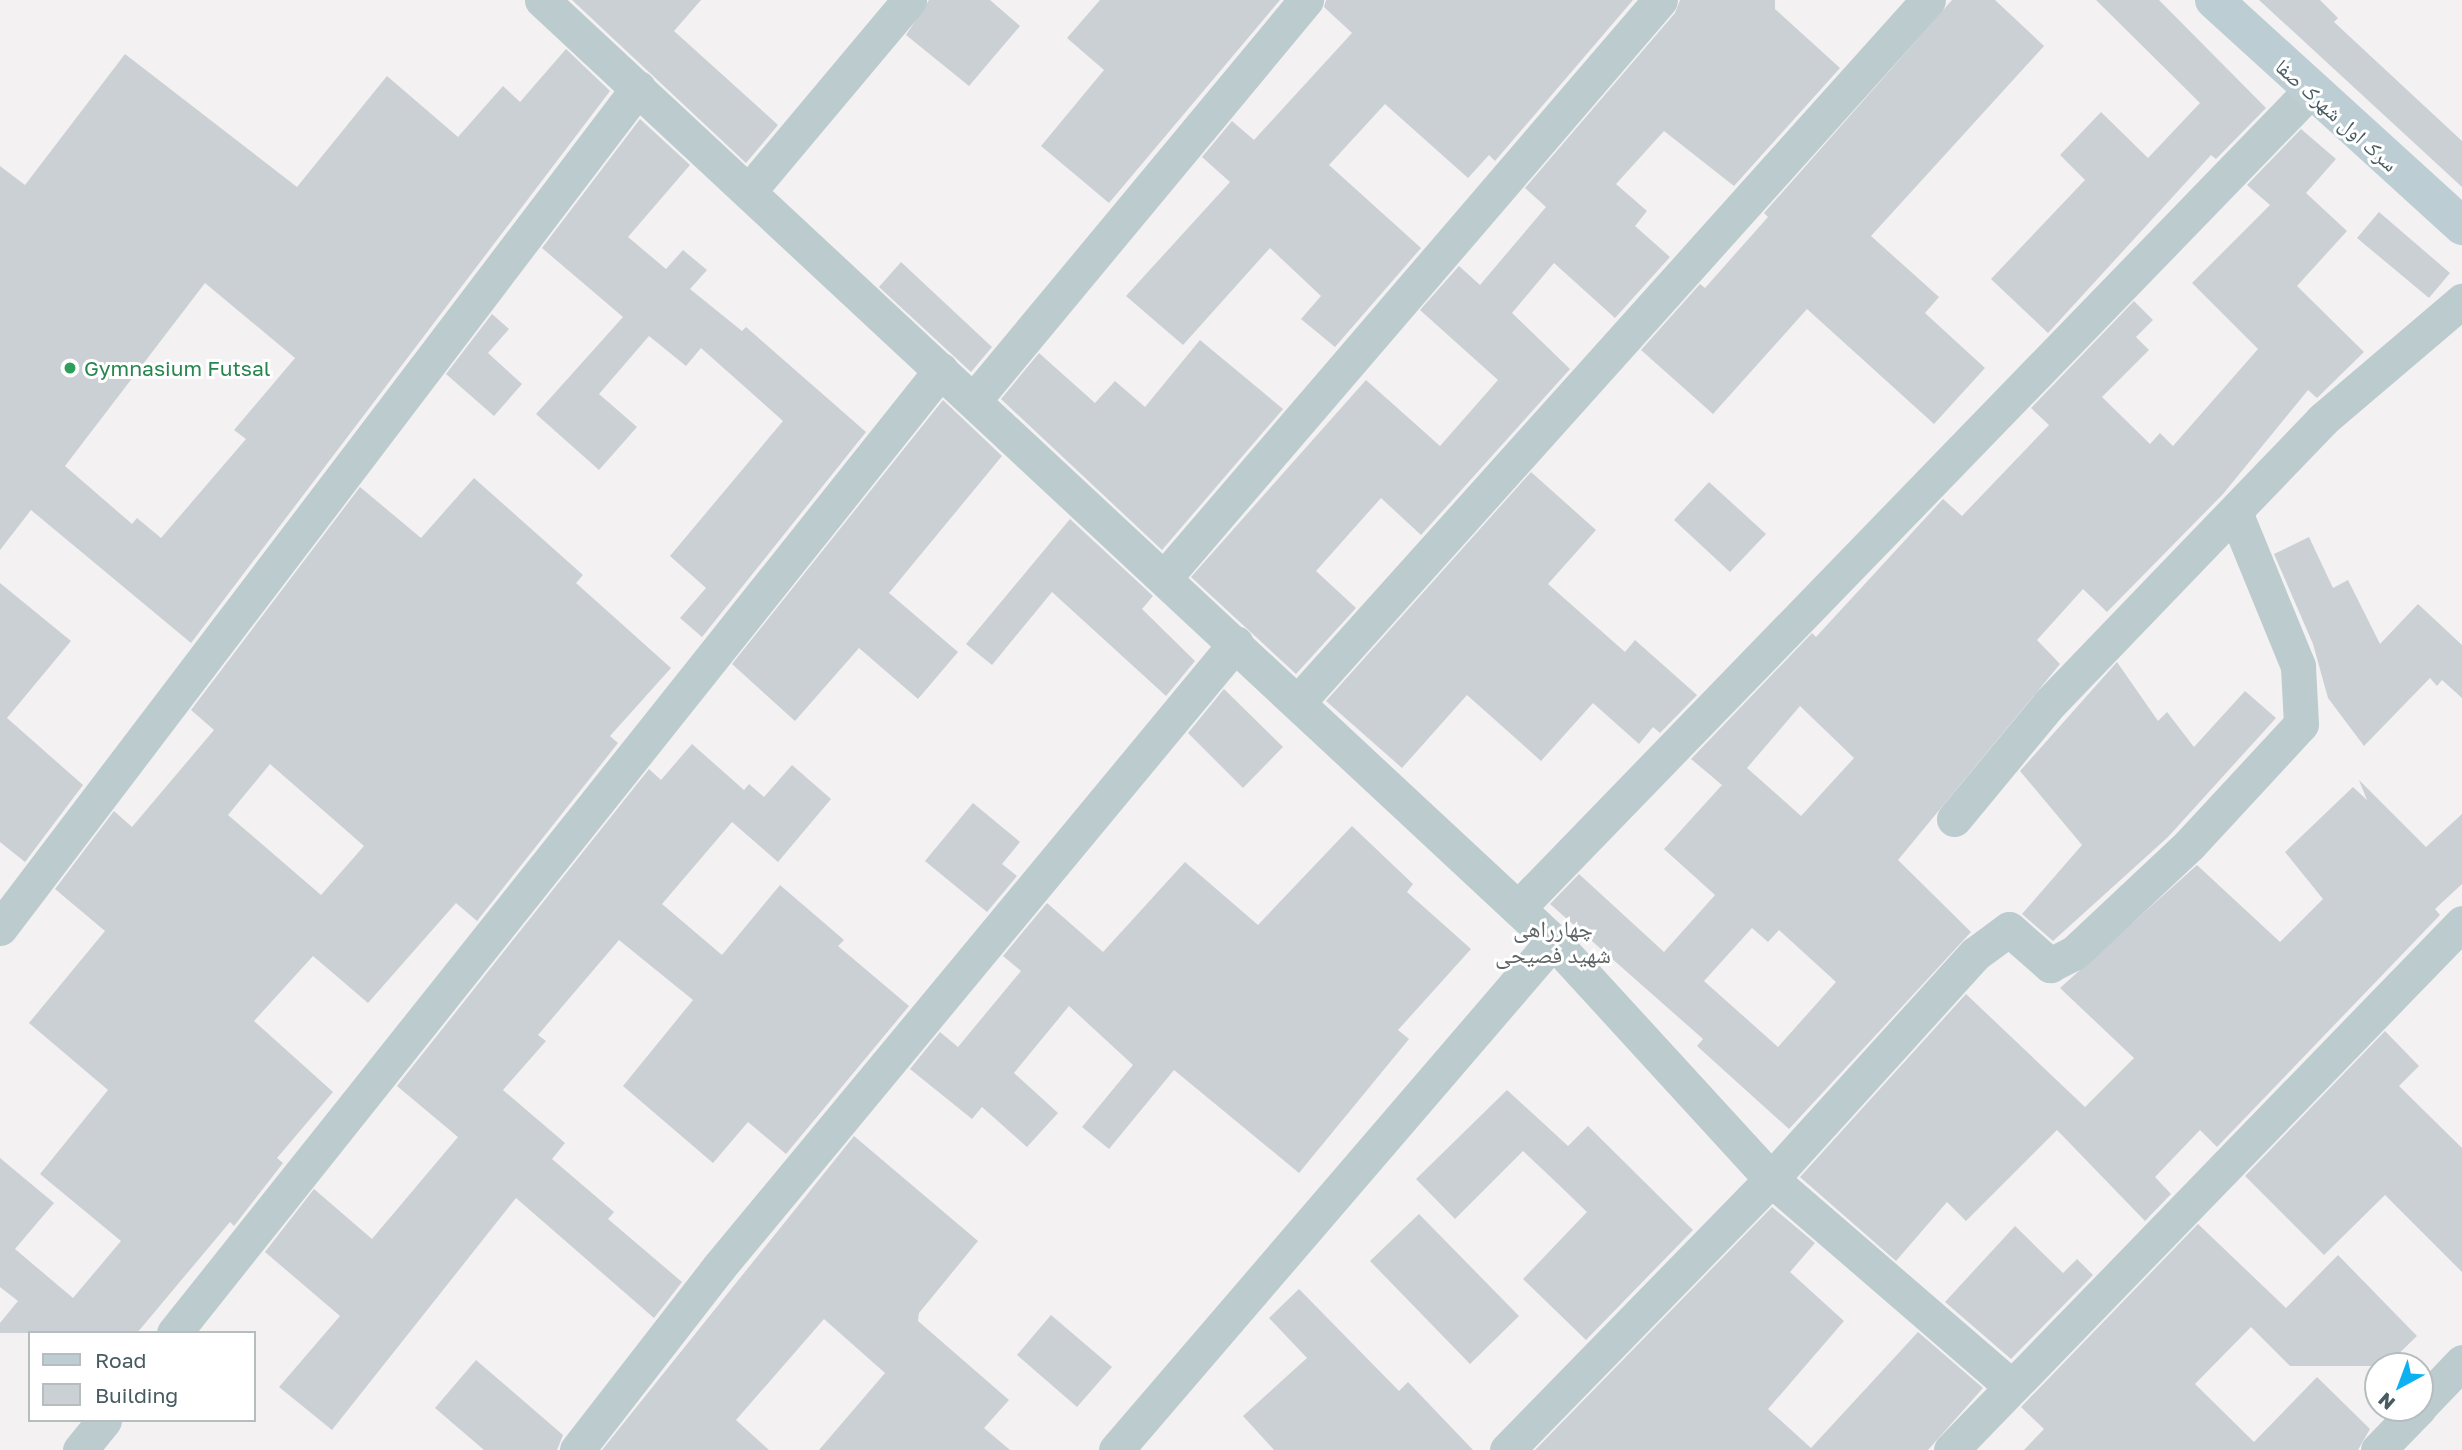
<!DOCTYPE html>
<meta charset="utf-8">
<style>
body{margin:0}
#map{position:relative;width:2462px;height:1450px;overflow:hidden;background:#f3f1f2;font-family:"Golos Text","Noto Naskh Arabic",sans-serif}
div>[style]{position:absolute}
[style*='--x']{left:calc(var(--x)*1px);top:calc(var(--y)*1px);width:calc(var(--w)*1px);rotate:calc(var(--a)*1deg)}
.building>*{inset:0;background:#cbd0d4}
.street>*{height:35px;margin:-17.5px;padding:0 17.5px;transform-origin:17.5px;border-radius:17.5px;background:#bbcbce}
.secondary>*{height:38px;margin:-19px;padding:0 19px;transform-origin:19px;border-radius:19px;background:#bcced4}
.dots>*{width:19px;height:19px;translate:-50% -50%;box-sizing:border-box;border:4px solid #fff;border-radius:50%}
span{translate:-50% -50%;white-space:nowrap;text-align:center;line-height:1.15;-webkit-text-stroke:6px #fff;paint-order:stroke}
.street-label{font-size:21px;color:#475b60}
.leisure-label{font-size:21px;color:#27864d}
.left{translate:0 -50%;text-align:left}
.neighbourhood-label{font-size:23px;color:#5d6466}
.legend{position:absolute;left:28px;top:1331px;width:228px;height:91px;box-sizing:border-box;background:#fff;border:2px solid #b5bdbf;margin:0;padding:9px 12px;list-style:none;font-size:21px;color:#475b60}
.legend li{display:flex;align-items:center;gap:14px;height:35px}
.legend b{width:35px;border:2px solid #b5bdbf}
.north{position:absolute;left:2364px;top:1352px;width:70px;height:70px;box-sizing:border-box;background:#fff;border:2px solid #b5bdbf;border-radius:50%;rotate:221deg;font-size:19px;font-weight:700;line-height:28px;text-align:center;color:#475b60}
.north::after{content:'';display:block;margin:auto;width:24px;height:32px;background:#0db0f1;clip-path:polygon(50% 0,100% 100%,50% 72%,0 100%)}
</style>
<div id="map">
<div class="building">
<div style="clip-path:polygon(572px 0,701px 0,674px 31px,778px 125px,746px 163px)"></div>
<div style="clip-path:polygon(929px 0,990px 0,1020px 26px,969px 86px,906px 35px)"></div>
<div style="clip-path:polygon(1100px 0,1280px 0,1109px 203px,1041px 146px,1104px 70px,1067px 38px)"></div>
<div style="clip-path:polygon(1326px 0,1633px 0,1495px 161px,1489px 155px,1468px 178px,1385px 104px,1329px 165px,1421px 248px,1335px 347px,1301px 319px,1321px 296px,1270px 248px,1183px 345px,1126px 296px,1230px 182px,1202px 157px,1232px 121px,1254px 140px,1352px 33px,1324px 7px)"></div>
<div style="clip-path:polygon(1680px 0,1775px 0,1775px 9px,1840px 68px,1734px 186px,1664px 131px,1616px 184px,1647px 211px,1635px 226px,1670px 257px,1615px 318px,1554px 263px,1512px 313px,1570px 369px,1421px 535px,1381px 498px,1316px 571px,1356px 608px,1296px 674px,1191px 577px,1366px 380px,1440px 446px,1498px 380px,1420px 310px,1459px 266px,1480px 285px,1546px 207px,1525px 188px,1675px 13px)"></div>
<div style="clip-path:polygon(1952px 0,1995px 0,2044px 46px,1871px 236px,1939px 297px,1925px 313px,1985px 368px,1934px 424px,1807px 309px,1713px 414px,1641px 350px,1700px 284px,1705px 288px,1768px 217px,1764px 213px)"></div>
<div style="clip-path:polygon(2096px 0,2159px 0,2266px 108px,2216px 159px,2211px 155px,2048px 333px,1991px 279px,2085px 180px,2060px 155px,2101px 112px,2148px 158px,2200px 103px)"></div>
<div style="clip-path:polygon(2259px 0,2320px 0,2338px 18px,2334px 22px,2462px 141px,2462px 187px)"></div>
<div style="clip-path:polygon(evenodd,566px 49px,610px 91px,191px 643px,31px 510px,0 550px,0 166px,25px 185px,125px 54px,297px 187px,387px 76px,458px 137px,503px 86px,520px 102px,566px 49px,205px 283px,295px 358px,234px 430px,246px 439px,161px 538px,137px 518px,132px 524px,65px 466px,205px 283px)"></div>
<div style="clip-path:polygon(640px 119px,690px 165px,628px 237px,666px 269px,683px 250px,707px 270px,690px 289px,742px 331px,746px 327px,866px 432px,702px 637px,680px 618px,706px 588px,670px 556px,783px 421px,701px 348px,686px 366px,649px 336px,599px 394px,637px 427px,599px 470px,536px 414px,623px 317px,542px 248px)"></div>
<div style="clip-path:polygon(evenodd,2301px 129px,2336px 159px,2306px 193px,2347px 231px,2297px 286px,2364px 352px,2317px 398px,2308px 390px,2223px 494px,2107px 612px,2083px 589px,2037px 640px,2060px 664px,1898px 860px,1971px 932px,1789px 1129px,1697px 1046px,1703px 1039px,1550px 904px,1579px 874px,1664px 952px,1715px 895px,1664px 849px,1722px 785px,1691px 759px,1812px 633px,1816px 637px,1943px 499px,1962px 516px,2049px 425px,2031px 408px,2134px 301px,2153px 320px,2136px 337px,2149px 350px,2102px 397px,2150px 444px,2160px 433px,2173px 446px,2258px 349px,2192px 283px,2270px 205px,2247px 185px,2301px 129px,1800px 706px,1854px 758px,1801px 816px,1747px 768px,1800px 706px,2301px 129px,1752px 928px,1768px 942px,1779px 930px,1836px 982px,1778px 1047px,1704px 981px,1752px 928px)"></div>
<div style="clip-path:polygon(2379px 212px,2450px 273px,2429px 298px,2357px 238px)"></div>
<div style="clip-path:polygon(901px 262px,992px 347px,971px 372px,879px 287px)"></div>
<div style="clip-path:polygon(492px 314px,509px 329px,488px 353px,522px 384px,494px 416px,446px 374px)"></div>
<div style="clip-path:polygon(1200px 340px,1283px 409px,1162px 550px,1001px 399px,1039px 353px,1095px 403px,1115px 381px,1145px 407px)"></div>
<div style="clip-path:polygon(943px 400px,1002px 456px,889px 593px,958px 652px,918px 699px,859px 648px,795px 721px,732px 664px)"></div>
<div style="clip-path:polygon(1531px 472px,1596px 530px,1548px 584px,1625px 652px,1635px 640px,1697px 695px,1660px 733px,1653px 727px,1639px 744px,1593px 703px,1541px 761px,1467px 695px,1402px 768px,1326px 701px)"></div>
<div style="clip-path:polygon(evenodd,474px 478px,583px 575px,576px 583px,671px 668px,610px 736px,618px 743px,477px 921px,456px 903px,368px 1003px,313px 956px,254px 1021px,333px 1092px,277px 1158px,283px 1163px,234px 1226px,230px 1222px,137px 1333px,0 1333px,0 1323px,18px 1301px,0 1287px,0 1158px,54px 1203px,15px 1249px,73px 1298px,121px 1241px,40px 1174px,108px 1090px,29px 1023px,105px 931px,55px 889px,114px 811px,132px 827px,214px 730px,191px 710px,360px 487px,421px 538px,474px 478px,270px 764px,364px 846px,321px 895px,228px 815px,270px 764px)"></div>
<div style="clip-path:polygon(1709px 482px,1766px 534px,1730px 572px,1674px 520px)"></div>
<div style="clip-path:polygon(1070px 519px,1153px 596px,1142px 609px,1195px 661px,1166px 696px,1052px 592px,992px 665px,966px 644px)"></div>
<div style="clip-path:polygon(2309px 537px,2333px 588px,2348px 580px,2380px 644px,2418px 604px,2462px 645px,2462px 698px,2442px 680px,2437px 686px,2430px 678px,2364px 746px,2328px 698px,2313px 644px,2274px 554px)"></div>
<div style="clip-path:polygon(0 583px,71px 641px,7px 718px,83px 785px,25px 862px,0 842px)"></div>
<div style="clip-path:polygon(2117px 662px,2158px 721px,2167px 712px,2194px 747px,2245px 691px,2276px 718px,2168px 837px,2053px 941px,2022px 914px,2082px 845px,2020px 771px)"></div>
<div style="clip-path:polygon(1224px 689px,1283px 747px,1243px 788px,1188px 733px)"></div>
<div style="clip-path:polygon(692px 744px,744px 790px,749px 784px,764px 797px,792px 765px,831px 799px,778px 862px,732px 822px,662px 904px,722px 955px,780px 885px,844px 940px,838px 946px,909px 1006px,786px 1154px,748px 1122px,713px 1163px,623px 1086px,693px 1000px,619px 940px,538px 1035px,546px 1041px,503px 1090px,565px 1143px,552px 1159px,614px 1212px,608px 1219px,682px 1282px,654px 1318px,516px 1198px,332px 1430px,279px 1387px,340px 1316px,265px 1252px,314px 1189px,372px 1239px,458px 1137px,397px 1086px,649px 769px,661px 780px)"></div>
<div style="clip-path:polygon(2359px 780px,2426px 847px,2462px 814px,2462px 884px,2435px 909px,2440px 915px,2217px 1147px,2200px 1130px,2155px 1177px,2171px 1194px,2145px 1221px,2057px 1130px,1966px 1221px,1947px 1202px,1896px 1261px,1800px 1177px,1966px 994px,2085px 1107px,2134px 1058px,2060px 988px,2197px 865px,2280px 942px,2323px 899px,2285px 852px,2353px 787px,2367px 800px)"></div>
<div style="clip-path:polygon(973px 803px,1020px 842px,1002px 864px,1017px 876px,987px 912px,925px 861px)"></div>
<div style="clip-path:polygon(1352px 826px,1413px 884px,1407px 892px,1471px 949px,1398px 1030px,1409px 1039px,1299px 1173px,1174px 1070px,1109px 1149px,1082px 1127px,1133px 1065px,1069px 1006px,1014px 1073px,1058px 1113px,1027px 1147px,982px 1107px,972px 1119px,910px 1069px,940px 1032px,958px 1047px,1021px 971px,1003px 956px,1047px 903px,1103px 952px,1185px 862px,1258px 925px)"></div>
<div style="clip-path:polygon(2385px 1031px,2419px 1066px,2399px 1086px,2462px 1148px,2462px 1272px,2385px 1195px,2324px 1255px,2245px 1176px)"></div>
<div style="clip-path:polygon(1507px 1090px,1568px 1146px,1588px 1126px,1693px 1230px,1586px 1340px,1523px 1279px,1587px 1212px,1558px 1184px,1523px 1151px,1455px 1219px,1416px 1179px)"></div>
<div style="clip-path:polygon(854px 1136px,978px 1241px,919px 1313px,918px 1321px,1009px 1400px,984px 1428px,1010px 1450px,819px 1450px,885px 1373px,824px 1319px,736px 1420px,769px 1450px,602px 1450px)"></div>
<div style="clip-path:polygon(1772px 1207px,1815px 1243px,1790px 1272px,1844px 1321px,1768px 1409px,1811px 1448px,1918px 1332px,1983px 1388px,1928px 1450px,1535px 1450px)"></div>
<div style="clip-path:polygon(1419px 1214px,1519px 1316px,1470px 1364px,1370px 1261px)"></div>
<div style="clip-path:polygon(2198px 1224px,2286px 1308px,2338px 1255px,2417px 1336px,2386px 1366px,2290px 1366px,2251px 1327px,2195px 1384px,2254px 1442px,2317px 1377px,2370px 1429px,2358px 1450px,2024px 1450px,2044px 1429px,2021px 1407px)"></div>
<div style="clip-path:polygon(2015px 1226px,2063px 1273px,2077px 1259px,2093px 1275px,2011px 1359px,1945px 1302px)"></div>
<div style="clip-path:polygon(1299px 1289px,1399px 1391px,1408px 1382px,1473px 1450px,1274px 1450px,1243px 1416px,1307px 1358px,1269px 1318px)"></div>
<div style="clip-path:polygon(1051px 1315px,1112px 1367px,1077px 1407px,1017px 1355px)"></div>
<div style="clip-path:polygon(476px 1360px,563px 1435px,557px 1450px,484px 1450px,435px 1408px)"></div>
</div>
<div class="street">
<div style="--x:542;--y:0;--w:1381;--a:42.95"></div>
<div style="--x:1553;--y:941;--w:323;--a:47.5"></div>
<div style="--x:1771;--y:1179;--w:318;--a:40.8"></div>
<div style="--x:749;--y:191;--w:249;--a:-50"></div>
<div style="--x:974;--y:400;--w:520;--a:-50.31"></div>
<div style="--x:1165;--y:577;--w:760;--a:-49.37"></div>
<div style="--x:1298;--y:702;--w:943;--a:-48.09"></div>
<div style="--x:1954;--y:819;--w:151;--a:-50.4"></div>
<div style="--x:2050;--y:703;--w:393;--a:-46.1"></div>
<div style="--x:2322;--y:420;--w:184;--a:-40.4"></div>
<div style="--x:1518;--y:908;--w:1138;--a:-45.89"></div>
<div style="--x:0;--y:928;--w:1055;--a:-52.78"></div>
<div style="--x:174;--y:1333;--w:1231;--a:-51.46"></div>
<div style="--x:2420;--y:1406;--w:61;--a:-46.3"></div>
<div style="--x:80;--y:1450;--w:38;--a:-51"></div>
<div style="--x:577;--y:1450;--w:232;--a:-52.2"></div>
<div style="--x:719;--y:1267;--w:810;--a:-50.36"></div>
<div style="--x:1116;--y:1450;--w:671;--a:-49.35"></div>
<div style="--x:1507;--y:1450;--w:378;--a:-45.7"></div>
<div style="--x:1771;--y:1179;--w:304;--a:-47.8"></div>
<div style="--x:1975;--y:954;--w:42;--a:-36.3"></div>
<div style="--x:2009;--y:929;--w:55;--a:41.3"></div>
<div style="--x:2050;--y:965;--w:27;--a:-27"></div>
<div style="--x:2074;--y:953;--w:159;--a:-43.2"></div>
<div style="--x:2190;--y:844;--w:163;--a:-47.2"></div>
<div style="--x:2301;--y:724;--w:58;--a:-93"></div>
<div style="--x:2298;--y:666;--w:163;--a:-112.3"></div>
<div style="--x:1951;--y:1450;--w:734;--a:-45.88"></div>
<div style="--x:2378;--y:1450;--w:59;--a:-45.7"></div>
</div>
<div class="secondary">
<div style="--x:2214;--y:0;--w:336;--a:42.3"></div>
</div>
<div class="dots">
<div style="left:70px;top:368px;background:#2e9e5b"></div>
</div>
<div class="street-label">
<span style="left:2337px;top:115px;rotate:42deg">سرک اول شهرک صفا</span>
</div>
<div class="leisure-label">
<span class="left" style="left:84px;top:368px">Gymnasium Futsal</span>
</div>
<div class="neighbourhood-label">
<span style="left:1553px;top:941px">چهارراهی<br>شهید فصیحی</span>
</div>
<ul class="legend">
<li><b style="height:9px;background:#bcced4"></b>Road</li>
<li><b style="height:19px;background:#cbd0d4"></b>Building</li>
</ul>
<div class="north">N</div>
</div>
